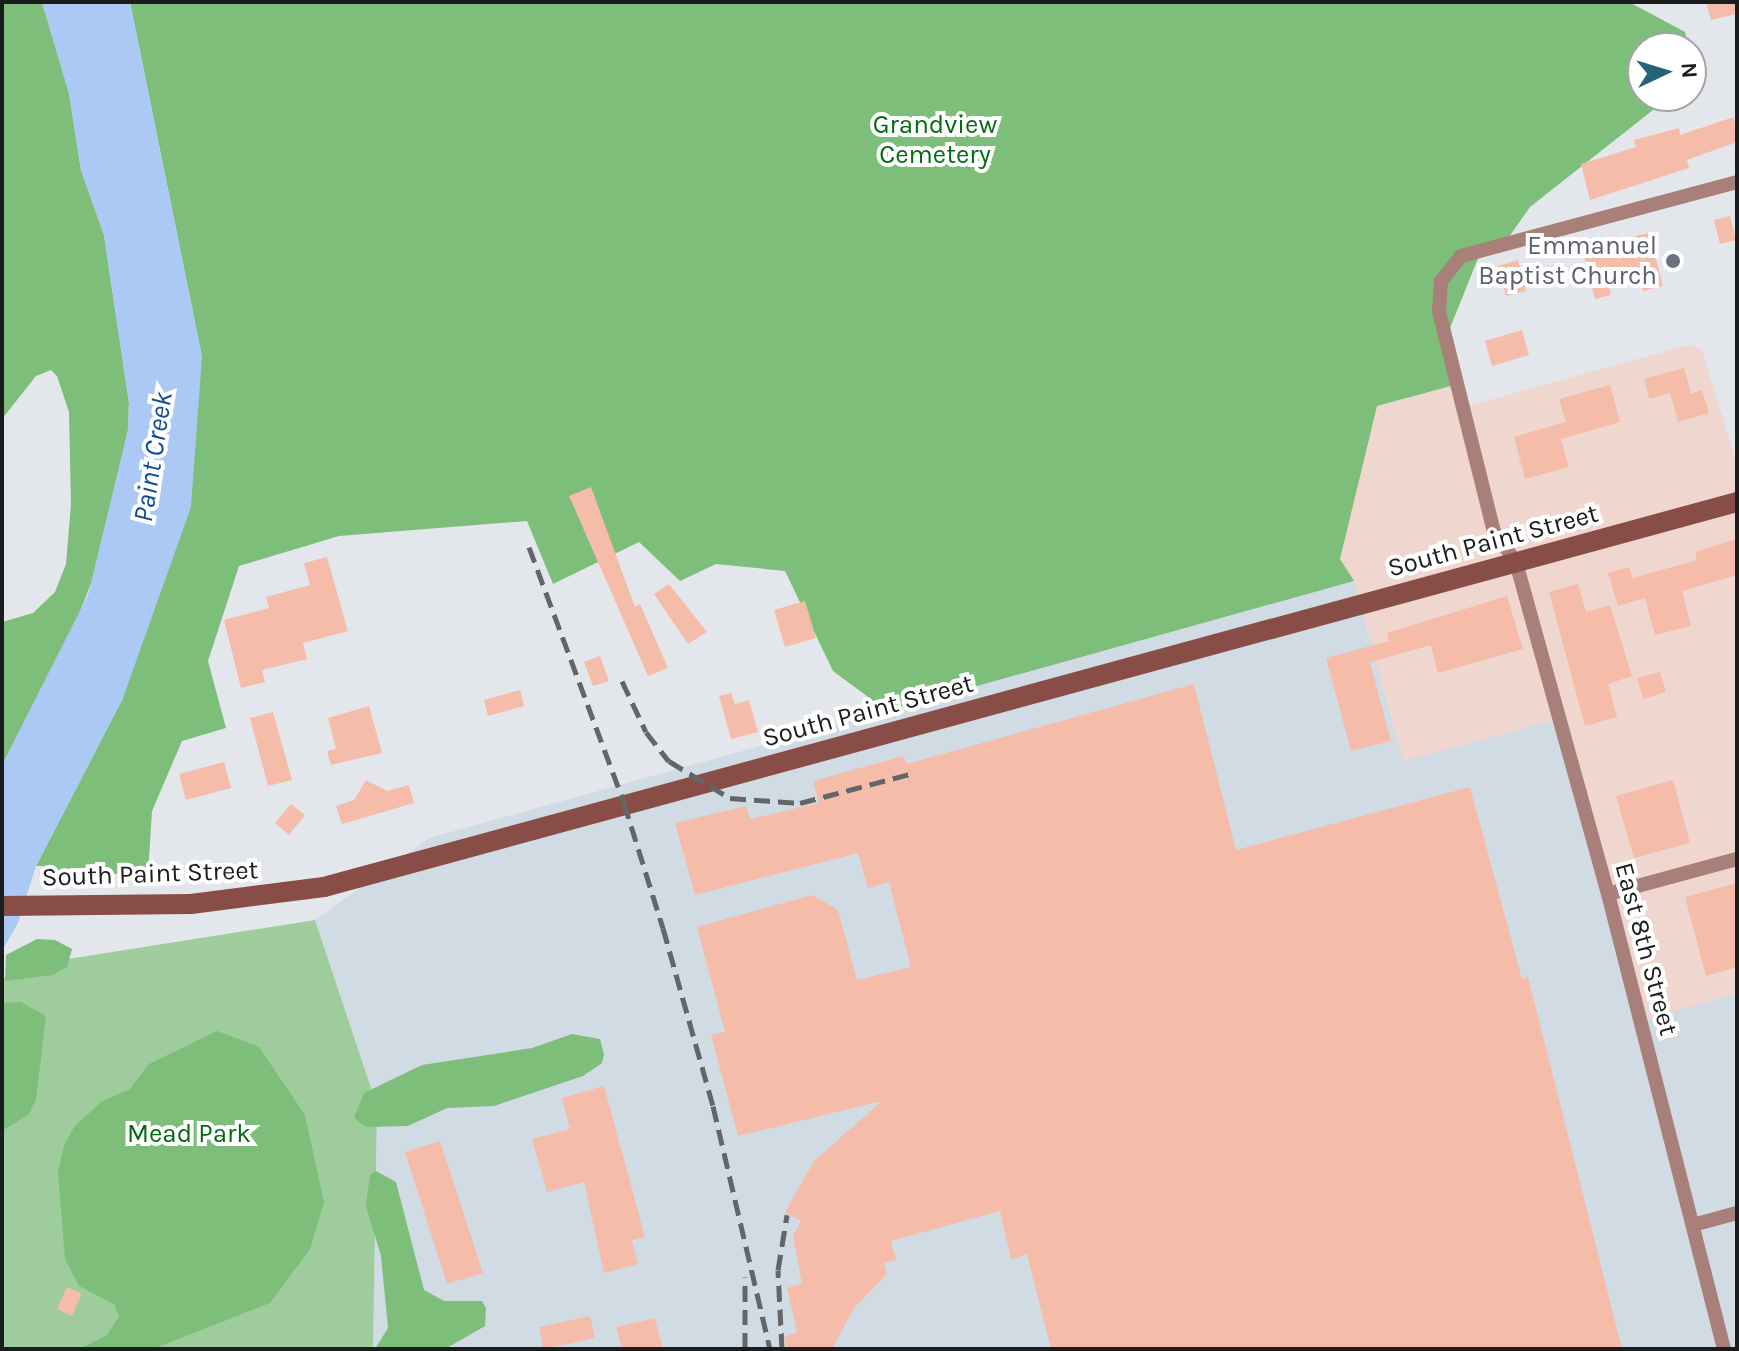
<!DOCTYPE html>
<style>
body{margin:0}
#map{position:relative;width:1739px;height:1351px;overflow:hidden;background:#e3e7eb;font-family:Karla,sans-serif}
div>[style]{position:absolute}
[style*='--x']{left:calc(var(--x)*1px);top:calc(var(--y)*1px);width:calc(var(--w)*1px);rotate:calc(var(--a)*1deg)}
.commercial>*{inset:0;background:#efd6ce}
.built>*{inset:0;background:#d1dbe4}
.green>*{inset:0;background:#9ecc9d}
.forest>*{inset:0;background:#7cbe7a}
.water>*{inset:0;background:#acc9f6}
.building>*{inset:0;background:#f5bcaa}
.street>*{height:14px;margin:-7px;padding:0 7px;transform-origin:7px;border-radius:7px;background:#a97f79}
.secondary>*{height:20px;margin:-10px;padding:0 10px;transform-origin:10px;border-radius:10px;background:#874d46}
.rail>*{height:5px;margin-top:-2.5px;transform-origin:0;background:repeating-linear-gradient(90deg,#636668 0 16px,transparent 0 24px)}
.dots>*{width:22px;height:22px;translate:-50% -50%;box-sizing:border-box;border:4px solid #fff;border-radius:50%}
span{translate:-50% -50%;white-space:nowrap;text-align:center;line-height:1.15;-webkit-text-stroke:8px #fff;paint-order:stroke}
.park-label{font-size:26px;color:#046b13}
.worship-label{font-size:26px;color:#5b616d}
.right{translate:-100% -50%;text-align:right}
.street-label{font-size:26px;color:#1a1c1d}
.water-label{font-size:28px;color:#114b9e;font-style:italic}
.frame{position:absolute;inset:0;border:4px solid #1a1c1d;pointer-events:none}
.north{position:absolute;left:1627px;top:32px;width:80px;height:80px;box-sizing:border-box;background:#fff;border:2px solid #a3a4a5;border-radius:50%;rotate:86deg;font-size:22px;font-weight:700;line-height:32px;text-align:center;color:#1a1c1d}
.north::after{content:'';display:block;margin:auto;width:28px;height:36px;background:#246479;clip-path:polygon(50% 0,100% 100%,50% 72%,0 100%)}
</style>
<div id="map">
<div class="commercial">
<div style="clip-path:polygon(1692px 344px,1702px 350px,1737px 464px,1737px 993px,1641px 1022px,1403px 761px,1354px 581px,1309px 510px,1371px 407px,1458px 384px,1464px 407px)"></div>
</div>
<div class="built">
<div style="clip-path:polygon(1354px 581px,1403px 761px,1559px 719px,1641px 1021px,1737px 993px,1737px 1349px,373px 1349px,377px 1106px,315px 920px,429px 838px)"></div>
</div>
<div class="green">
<div style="clip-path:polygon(315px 920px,377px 1106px,373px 1349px,2px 1349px,2px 982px,11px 968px)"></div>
</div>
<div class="forest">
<div style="clip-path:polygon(2px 2px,42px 2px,69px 93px,81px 170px,104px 235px,129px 403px,128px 430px,94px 576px,71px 634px,2px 765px,2px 622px,33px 613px,55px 592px,66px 564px,71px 504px,69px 412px,57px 376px,51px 370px,36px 376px,2px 419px)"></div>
<div style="clip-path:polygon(130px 2px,1629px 2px,1685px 32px,1689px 48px,1643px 48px,1643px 96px,1656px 96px,1653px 110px,1530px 207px,1504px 244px,1481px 251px,1446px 338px,1458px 384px,1377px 406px,1340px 559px,1354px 581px,898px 708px,890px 698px,875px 702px,833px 671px,785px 571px,716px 564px,680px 581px,639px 542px,553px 584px,527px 521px,339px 536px,239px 566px,208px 661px,226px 728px,182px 741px,152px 811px,148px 874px,39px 874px,43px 866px,36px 866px,123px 698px,202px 357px)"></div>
<div style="clip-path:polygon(37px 939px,55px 940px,72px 949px,67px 967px,53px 975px,5px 981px,6px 955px)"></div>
<div style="clip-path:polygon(21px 1002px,46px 1016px,36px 1099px,29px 1114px,2px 1131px,2px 1003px)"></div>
<div style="clip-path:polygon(217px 1031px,259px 1047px,305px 1115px,324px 1202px,310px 1249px,270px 1303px,153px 1349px,79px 1349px,107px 1335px,119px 1316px,114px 1304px,79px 1286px,65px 1259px,58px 1172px,64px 1146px,74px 1127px,102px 1101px,130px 1089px,149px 1064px)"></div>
<div style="clip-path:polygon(572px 1034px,600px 1039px,604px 1055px,602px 1063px,583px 1076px,494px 1106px,447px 1108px,408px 1126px,366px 1127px,354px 1118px,364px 1093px,422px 1065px,532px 1048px)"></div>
<div style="clip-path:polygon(376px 1171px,396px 1182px,424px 1290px,444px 1301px,482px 1301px,486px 1308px,485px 1326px,445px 1349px,375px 1349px,388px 1328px,381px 1256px,366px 1206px,370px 1175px)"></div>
</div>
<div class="water">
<div style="clip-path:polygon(42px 2px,130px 2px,202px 357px,191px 507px,123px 698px,36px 866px,18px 923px,2px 951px,2px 765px,88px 595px,128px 430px,129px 403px,104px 235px,81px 170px,69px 93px)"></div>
</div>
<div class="building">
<div style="clip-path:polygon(1706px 2px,1737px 2px,1737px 14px,1711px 20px)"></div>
<div style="clip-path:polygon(1734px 117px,1737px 142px,1687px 160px,1689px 168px,1590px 200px,1581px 164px,1636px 147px,1634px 140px,1679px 128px,1680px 135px)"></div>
<div style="clip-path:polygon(1730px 216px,1736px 240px,1720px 244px,1714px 220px)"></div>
<div style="clip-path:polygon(1649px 233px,1663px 286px,1643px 291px,1639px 277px,1609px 285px,1611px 295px,1595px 299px,1582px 248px)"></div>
<div style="clip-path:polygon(1518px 260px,1526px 291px,1506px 296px,1498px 266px)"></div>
<div style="clip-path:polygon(1522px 330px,1529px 355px,1492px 366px,1485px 341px)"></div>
<div style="clip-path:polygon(1684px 368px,1691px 394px,1702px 390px,1709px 413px,1678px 422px,1670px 393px,1649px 399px,1644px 379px)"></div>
<div style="clip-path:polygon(1610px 385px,1620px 422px,1561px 439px,1569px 467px,1525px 479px,1514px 437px,1566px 422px,1559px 399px)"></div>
<div style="clip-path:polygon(591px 487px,635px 607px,640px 604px,668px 668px,648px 676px,569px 496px)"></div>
<div style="clip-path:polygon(1737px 539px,1737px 575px,1682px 591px,1691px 626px,1655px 635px,1645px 598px,1618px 606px,1608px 573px,1629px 567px,1633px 578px,1697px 560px,1695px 552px)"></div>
<div style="clip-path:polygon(327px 557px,348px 631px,303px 643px,307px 659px,262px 670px,265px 682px,241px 688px,224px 620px,269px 608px,266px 597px,310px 585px,304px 563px)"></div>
<div style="clip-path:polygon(669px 584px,707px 632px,688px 644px,654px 594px)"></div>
<div style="clip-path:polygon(1578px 584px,1586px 612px,1610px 605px,1632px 676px,1608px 684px,1617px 717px,1585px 726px,1549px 592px)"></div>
<div style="clip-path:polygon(1507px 596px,1523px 649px,1438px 673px,1431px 645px,1370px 662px,1391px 741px,1351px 751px,1326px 658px,1389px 641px,1387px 633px)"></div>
<div style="clip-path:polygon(805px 601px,816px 638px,785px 647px,774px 610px)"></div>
<div style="clip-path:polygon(600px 656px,609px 681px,593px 686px,584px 662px)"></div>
<div style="clip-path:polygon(1660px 672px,1666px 692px,1643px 699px,1637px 678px)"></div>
<div style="clip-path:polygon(1194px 684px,1236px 850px,1470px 787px,1522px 979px,1528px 977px,1622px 1349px,1051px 1349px,1027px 1254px,1011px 1260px,1000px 1211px,891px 1241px,896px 1260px,884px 1263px,887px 1274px,854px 1308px,832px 1349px,787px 1349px,784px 1337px,797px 1332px,787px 1288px,802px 1284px,793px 1236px,801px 1221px,785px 1212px,814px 1161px,882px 1101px,738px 1136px,711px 1035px,725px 1032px,697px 927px,812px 895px,838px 910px,857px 980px,911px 967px,889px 882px,868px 888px,858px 853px,695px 895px,675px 823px,746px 806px,750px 819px,819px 803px,813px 781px,903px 756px,907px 764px)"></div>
<div style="clip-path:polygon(520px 690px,524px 706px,488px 716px,484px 700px)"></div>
<div style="clip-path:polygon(731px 693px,735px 704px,749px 700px,758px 732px,731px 739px,719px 696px)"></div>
<div style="clip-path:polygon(369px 706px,382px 753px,331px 765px,327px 751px,336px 749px,328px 718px)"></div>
<div style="clip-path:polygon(273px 712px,292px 780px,268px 786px,250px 718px)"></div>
<div style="clip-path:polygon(224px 762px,231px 788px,186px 800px,179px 774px)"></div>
<div style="clip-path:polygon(366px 780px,387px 791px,409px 785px,414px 803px,342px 824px,336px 806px,354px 800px)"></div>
<div style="clip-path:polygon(1673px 780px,1690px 843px,1634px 858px,1616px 796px)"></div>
<div style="clip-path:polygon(291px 804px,305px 815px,289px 835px,275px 823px)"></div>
<div style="clip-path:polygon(1737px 883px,1737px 967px,1706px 976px,1685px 897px)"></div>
<div style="clip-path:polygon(604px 1086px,645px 1237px,632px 1240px,638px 1264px,604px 1273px,584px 1182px,547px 1192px,532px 1139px,570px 1129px,562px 1098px)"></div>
<div style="clip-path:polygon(440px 1141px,483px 1273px,447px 1284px,405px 1152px)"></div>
<div style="clip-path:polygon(67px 1287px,82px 1294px,72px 1316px,57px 1309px)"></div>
<div style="clip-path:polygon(590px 1316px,595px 1338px,543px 1349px,539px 1327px)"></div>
<div style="clip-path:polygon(655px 1318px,663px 1349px,622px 1349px,616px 1327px)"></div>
</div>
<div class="street">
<div style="--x:1608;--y:894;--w:134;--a:-15.2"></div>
<div style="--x:1693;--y:1225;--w:46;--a:-15.3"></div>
<div style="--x:1724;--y:1349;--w:470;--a:-104.3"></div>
<div style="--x:1608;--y:894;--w:345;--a:-105.5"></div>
<div style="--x:1516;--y:562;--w:37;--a:-126"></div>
<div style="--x:1494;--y:532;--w:228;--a:-104"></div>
<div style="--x:1439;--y:311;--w:30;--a:-86"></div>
<div style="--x:1441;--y:281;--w:32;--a:-51"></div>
<div style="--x:1461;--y:256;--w:286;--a:-15"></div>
</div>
<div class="secondary">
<div style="--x:2;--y:906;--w:189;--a:-0.6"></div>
<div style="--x:191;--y:904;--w:134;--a:-7.3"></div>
<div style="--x:324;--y:887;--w:1465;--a:-15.24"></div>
</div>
<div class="rail">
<div style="--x:529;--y:547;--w:273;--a:69.6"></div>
<div style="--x:624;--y:803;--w:131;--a:72.7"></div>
<div style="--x:663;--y:928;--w:185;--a:74.3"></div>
<div style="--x:713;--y:1106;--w:250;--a:76.8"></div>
<div style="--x:622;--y:681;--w:56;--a:64.8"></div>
<div style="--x:646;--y:732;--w:37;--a:52"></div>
<div style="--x:669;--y:761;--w:71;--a:31.2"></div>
<div style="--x:730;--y:798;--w:70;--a:4.1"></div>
<div style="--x:800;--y:803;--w:114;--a:-14.8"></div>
<div style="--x:745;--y:1349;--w:72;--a:-90"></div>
<div style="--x:782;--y:1349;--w:79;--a:-92.9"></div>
<div style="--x:778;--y:1270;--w:56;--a:-80.7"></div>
</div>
<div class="dots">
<div style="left:1673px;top:261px;background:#6b7280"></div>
</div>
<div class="park-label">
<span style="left:935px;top:140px">Grandview<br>Cemetery</span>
<span style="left:189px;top:1134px">Mead Park</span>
</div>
<div class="worship-label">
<span class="right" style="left:1657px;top:261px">Emmanuel<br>Baptist Church</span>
</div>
<div class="street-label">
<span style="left:1493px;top:541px;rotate:-15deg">South Paint Street</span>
<span style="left:868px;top:711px;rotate:-15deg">South Paint Street</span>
<span style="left:150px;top:874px;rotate:-2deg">South Paint Street</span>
<span style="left:1646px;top:949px;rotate:75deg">East 8th Street</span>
</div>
<div class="water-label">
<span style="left:153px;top:457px;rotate:-81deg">Paint Creek</span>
</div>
<div class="frame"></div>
<div class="north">N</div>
</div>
